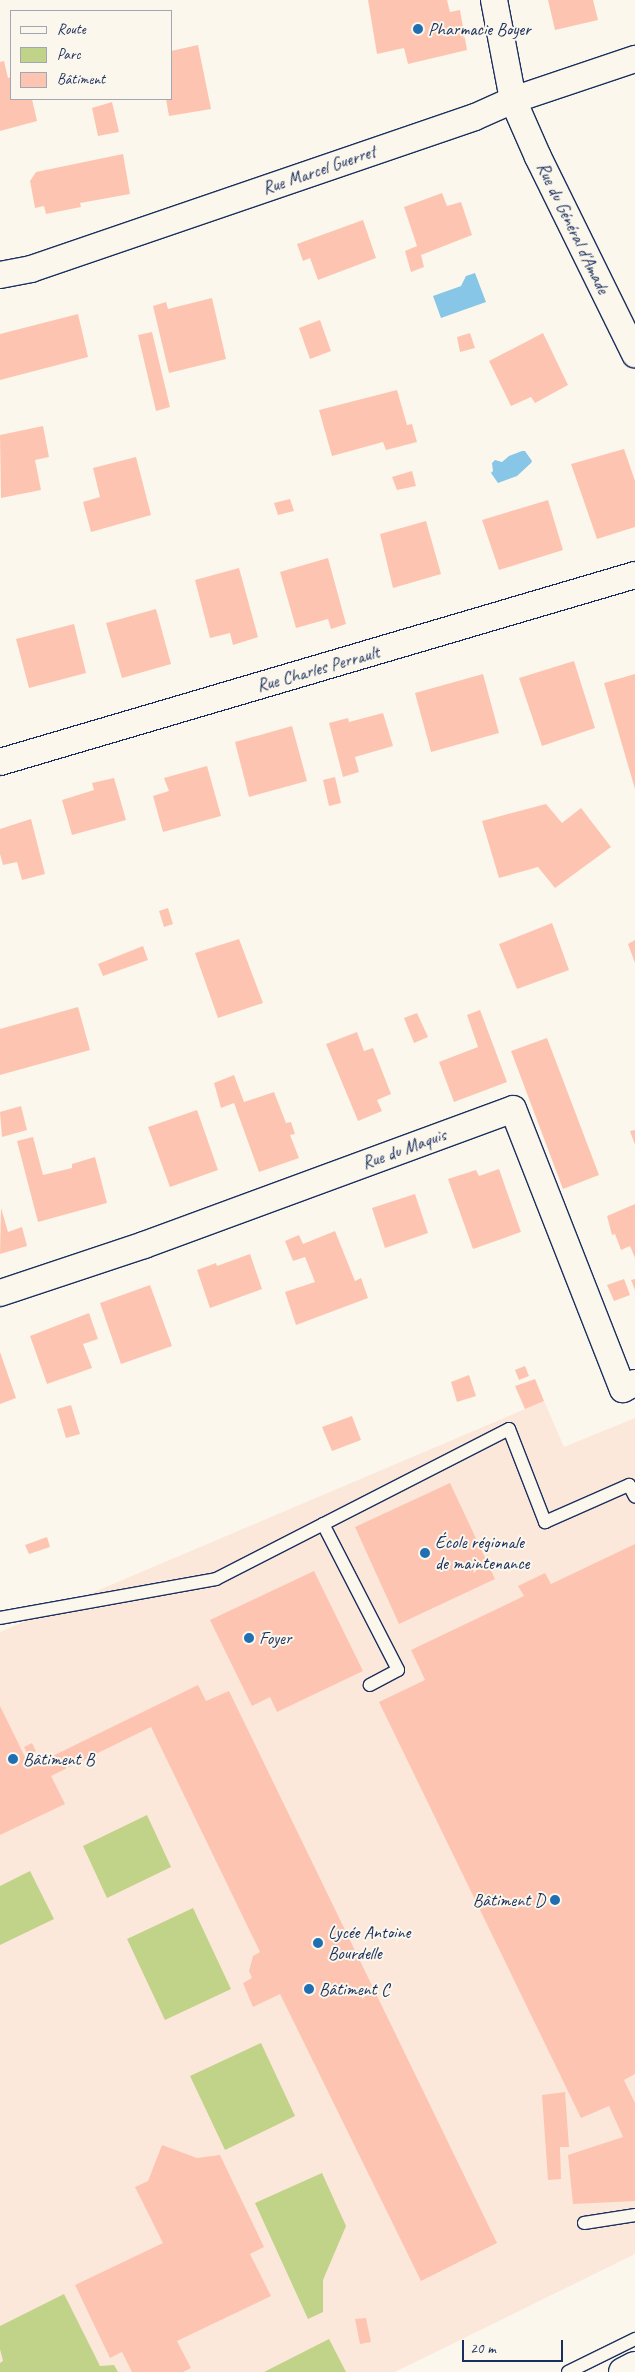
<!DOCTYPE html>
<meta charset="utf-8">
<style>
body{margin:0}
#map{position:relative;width:635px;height:2372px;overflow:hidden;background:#fbf7ec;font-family:Caveat,sans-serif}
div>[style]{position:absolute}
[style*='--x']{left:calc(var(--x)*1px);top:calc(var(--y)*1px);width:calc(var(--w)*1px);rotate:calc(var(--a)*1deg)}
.built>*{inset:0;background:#fce8da}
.green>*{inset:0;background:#c0d388}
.water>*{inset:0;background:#87c6e7}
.building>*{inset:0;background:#fdc5b1}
.roads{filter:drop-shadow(1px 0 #1b2f5e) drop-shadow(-1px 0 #1b2f5e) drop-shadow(0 1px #1b2f5e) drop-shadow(0 -1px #1b2f5e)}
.service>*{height:12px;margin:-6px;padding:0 6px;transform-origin:6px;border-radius:6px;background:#fbf7ec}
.minor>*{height:26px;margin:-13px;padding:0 13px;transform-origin:13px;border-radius:13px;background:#fbf7ec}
.secondary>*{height:28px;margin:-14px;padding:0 14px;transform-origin:14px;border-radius:14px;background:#fbf7ec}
.dots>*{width:14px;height:14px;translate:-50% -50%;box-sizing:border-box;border:2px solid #fbf7ec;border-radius:50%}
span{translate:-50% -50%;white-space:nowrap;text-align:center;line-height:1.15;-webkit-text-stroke:4px #fbf7ec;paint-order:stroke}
.poi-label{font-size:18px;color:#1b2f5e}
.left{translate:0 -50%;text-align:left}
.right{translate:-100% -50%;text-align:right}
.street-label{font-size:18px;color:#1b2f5e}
.legend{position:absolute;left:10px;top:10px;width:162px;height:90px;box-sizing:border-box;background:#fbf7ec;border:1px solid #a1a7b3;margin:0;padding:6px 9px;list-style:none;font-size:15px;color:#1b2f5e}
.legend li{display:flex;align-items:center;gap:10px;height:25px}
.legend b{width:25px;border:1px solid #a1a7b3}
.scale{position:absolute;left:462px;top:2340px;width:101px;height:22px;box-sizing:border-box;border:2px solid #1b2f5e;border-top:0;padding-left:6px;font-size:15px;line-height:18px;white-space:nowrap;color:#1b2f5e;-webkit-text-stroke:4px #fbf7ec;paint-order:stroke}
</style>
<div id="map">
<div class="built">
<div style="clip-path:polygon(544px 1401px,564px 1447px,635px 1418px,635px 2254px,395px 2372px,0 2372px,0 1632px)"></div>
</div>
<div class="green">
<div style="clip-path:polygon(147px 1815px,171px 1867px,107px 1898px,83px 1846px)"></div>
<div style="clip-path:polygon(30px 1871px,54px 1919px,0 1945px,0 1886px)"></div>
<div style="clip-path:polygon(193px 1908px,231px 1989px,165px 2020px,127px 1939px)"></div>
<div style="clip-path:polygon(261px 2043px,295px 2116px,225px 2150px,190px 2076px)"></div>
<div style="clip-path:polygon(322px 2173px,346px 2226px,323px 2280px,323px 2312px,308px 2319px,255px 2203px)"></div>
<div style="clip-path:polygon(64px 2294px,100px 2366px,114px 2365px,118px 2372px,0 2372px,0 2363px,3px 2361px,0 2349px,0 2326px)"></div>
<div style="clip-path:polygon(329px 2339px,346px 2372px,264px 2372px)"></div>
</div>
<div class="water">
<div style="clip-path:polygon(475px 273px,486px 302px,441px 318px,433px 296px,461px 286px,466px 276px)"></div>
<div style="clip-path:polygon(522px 451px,525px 451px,532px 461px,531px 463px,517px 476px,498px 483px,491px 473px,493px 471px,492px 463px,495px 460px,502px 462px,509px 456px)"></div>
</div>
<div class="building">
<div style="clip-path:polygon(368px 0,447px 0,450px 12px,460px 10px,467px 50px,408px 64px,404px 48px,377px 54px)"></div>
<div style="clip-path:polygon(548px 0,593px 0,598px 20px,555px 30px)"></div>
<div style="clip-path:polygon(198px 45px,211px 109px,169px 116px,166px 99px,171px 99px,171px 51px)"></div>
<div style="clip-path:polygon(4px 61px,8px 78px,11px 77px,11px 99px,32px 99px,37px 121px,0 131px,0 62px)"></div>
<div style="clip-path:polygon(112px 102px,119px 132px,98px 136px,92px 108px)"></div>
<div style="clip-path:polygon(123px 154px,130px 194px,80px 203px,81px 207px,46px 214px,44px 206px,35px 208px,30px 181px,36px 172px)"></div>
<div style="clip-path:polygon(442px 193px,447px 206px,461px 202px,472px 235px,421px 255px,424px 267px,411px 272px,405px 251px,417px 246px,404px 207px)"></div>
<div style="clip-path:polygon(363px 220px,376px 258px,318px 280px,310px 258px,303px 261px,297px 244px)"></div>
<div style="clip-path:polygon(212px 298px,226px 359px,169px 373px,153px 306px,166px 302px,168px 309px)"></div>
<div style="clip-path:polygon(78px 314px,88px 357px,0 380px,0 334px)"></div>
<div style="clip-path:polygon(320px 320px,331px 351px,310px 359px,299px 328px)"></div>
<div style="clip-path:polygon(152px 332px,170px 407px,156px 411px,138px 335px)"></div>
<div style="clip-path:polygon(470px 333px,475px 348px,460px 352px,457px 337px)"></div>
<div style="clip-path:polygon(543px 333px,568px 385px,535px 403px,531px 397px,511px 406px,489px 361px)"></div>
<div style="clip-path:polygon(397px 390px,407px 425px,412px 424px,417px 442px,386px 450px,383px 442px,332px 456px,319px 410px)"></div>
<div style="clip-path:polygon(43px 426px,49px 457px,35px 460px,41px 490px,1px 498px,0 435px)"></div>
<div style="clip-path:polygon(624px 449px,635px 481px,635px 527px,597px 539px,571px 464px)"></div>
<div style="clip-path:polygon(136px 457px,151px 515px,91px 532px,83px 502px,100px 497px,93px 468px)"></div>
<div style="clip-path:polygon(412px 471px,416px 486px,397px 490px,392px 477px)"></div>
<div style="clip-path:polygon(290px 499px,294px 511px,278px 515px,274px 503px)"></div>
<div style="clip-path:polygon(548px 500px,563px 550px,499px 570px,482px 520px)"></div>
<div style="clip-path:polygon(426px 521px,441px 574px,393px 588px,380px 534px)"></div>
<div style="clip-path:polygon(328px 558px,346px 624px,331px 629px,328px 619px,296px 628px,280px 572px)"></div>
<div style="clip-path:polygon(239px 568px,258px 637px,233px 645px,230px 633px,210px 638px,195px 580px)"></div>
<div style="clip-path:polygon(156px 609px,171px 664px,122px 678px,106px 623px)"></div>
<div style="clip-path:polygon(74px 624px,86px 673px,29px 688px,16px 639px)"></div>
<div style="clip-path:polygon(574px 661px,595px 728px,542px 746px,519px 678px)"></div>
<div style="clip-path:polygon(483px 674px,499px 733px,431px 752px,415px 693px)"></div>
<div style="clip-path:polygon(635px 674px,635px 789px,604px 683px)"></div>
<div style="clip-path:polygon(383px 713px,393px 746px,355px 757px,359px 772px,343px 777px,329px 723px,348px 718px,349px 722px)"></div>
<div style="clip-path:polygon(292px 726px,307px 781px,249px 797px,235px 742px)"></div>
<div style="clip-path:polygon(207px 766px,221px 816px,163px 832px,153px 796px,169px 791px,164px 778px)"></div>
<div style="clip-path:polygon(335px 777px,341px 803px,329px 806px,323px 780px)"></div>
<div style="clip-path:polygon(114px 778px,126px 820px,72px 835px,62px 800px,94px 790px,92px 783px)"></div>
<div style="clip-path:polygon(546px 804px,562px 823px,581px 808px,611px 847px,555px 888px,538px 867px,499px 878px,482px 821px)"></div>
<div style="clip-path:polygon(31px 819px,45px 874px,22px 880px,17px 862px,3px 865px,0 854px,0 829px)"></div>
<div style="clip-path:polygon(168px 908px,173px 924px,164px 927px,159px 911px)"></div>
<div style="clip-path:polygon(552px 923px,569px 970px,517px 989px,499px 944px)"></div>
<div style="clip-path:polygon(239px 939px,263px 1003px,218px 1018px,195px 953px)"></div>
<div style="clip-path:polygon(635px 940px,635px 963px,628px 944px)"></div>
<div style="clip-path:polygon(143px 946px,148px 960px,103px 976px,98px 964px)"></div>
<div style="clip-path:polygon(78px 1007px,90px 1050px,0 1075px,0 1029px)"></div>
<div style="clip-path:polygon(480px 1010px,507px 1082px,454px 1102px,439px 1062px,478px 1047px,467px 1015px)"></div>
<div style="clip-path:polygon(417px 1013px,428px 1037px,414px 1043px,404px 1018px)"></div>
<div style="clip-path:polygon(357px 1032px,364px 1051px,373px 1048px,391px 1094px,377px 1100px,382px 1111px,358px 1121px,326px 1044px)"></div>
<div style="clip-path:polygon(547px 1038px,599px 1175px,563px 1189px,511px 1051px)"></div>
<div style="clip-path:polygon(234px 1075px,244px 1102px,274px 1092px,286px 1123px,291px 1122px,295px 1134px,290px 1135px,299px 1158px,259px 1172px,234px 1103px,221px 1108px,214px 1083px)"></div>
<div style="clip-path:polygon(21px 1106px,27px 1130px,2px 1137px,0 1112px)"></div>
<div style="clip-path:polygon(197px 1110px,218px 1170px,170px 1187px,148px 1127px)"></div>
<div style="clip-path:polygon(635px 1130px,635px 1145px,630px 1131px)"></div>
<div style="clip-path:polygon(33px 1137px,43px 1175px,72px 1168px,72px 1164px,95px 1157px,107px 1203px,38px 1222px,17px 1141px)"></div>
<div style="clip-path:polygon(499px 1169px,521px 1232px,473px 1249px,448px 1179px,476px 1170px,479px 1176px)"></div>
<div style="clip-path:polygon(415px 1194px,428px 1233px,385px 1248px,372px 1208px)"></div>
<div style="clip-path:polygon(635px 1204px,635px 1258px,630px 1246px,621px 1250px,615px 1234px,612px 1235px,607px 1216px)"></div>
<div style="clip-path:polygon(1px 1208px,8px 1232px,22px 1227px,27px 1246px,0 1254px)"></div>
<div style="clip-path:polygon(335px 1231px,355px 1281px,361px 1278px,368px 1298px,296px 1325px,285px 1292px,315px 1282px,305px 1257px,293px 1261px,285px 1241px,299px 1235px,303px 1244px)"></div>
<div style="clip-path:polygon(250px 1254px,262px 1289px,210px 1308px,197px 1270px,216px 1263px,217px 1266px)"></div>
<div style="clip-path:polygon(624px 1279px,630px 1295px,614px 1301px,607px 1285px)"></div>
<div style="clip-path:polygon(635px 1279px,635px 1290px,631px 1280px)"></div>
<div style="clip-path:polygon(150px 1285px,172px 1346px,121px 1364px,100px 1303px)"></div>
<div style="clip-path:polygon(89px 1313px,98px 1339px,83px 1344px,92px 1368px,47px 1384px,30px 1336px)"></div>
<div style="clip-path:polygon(0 1352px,16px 1398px,0 1404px)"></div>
<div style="clip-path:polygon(525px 1366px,529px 1376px,519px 1380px,515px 1370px)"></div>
<div style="clip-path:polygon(469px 1375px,476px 1396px,457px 1402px,451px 1382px)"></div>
<div style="clip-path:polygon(535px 1379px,544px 1401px,525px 1409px,515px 1386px)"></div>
<div style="clip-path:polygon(71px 1405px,80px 1434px,66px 1438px,57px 1409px)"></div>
<div style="clip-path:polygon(352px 1416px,361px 1440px,332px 1451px,322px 1427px)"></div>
<div style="clip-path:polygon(450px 1483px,495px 1579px,399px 1624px,355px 1527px)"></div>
<div style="clip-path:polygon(47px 1537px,50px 1547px,29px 1554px,25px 1545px)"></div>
<div style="clip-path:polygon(635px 1544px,635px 2074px,624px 2080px,635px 2103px,635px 2201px,573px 2204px,568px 2155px,623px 2137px,609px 2106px,581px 2118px,379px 1702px,425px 1680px,411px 1650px,524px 1596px,518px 1586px,545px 1573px,551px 1584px)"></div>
<div style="clip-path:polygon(314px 1571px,363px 1671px,277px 1712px,270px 1697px,252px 1706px,210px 1620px)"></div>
<div style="clip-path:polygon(198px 1685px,206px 1701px,229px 1691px,497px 2243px,421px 2281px,280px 1994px,253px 2007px,243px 1983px,252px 1978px,249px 1971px,253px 1956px,260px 1952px,151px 1727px,51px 1776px,65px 1804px,0 1835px,0 1706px,30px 1767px)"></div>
<div style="clip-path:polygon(32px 1743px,36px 1751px,28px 1755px,24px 1747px)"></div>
<div style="clip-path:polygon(565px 2092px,569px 2147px,560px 2147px,561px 2179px,548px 2180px,542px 2095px)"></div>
<div style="clip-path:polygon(162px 2145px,197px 2158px,220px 2155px,264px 2247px,250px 2254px,271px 2296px,177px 2341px,191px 2368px,183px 2372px,132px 2372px,122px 2352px,110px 2358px,75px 2285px,163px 2243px,135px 2187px,148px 2181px)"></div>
<div style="clip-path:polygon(366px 2318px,371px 2342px,360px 2344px,355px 2319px)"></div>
</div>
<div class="roads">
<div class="service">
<div style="--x:323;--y:1524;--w:164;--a:62.8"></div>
<div style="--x:398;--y:1670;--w:32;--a:152"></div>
<div style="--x:0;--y:1618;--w:219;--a:-10.2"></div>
<div style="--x:216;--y:1579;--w:329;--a:-27.1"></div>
<div style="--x:509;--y:1429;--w:100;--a:68.8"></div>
<div style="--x:545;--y:1522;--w:92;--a:-23.8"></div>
<div style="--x:629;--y:1485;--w:13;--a:63"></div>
<div style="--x:584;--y:2223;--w:52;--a:-8.9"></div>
<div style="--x:568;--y:2372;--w:75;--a:-26.2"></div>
</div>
<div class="minor">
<div style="--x:494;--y:0;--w:102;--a:79.2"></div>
<div style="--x:513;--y:100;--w:62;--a:66.3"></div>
<div style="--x:538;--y:157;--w:220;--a:63.8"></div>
<div style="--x:0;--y:275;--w:32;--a:-11"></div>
<div style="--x:31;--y:269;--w:469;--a:-18.9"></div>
<div style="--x:475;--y:117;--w:42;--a:-24.1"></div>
<div style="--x:513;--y:100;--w:129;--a:-18.6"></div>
<div style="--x:0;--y:762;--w:662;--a:-16.41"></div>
<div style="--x:0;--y:1293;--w:152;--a:-18.4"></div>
<div style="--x:144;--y:1245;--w:393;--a:-20.2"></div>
<div style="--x:513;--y:1109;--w:301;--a:68.6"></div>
<div style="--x:623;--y:1389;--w:13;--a:-27"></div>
</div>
<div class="secondary">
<div style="--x:623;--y:2372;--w:13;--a:-27"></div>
</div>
</div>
<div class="dots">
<div style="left:418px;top:29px;background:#1f6fb2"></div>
<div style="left:425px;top:1553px;background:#1f6fb2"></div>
<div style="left:249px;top:1638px;background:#1f6fb2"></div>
<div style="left:13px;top:1759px;background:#1f6fb2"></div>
<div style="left:555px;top:1900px;background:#1f6fb2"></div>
<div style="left:318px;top:1943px;background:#1f6fb2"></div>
<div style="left:309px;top:1989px;background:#1f6fb2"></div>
</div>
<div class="poi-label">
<span class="left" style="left:428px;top:29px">Pharmacie Boyer</span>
<span class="left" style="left:435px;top:1553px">École régionale<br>de maintenance</span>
<span class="left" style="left:259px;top:1638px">Foyer</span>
<span class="left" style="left:23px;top:1759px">Bâtiment B</span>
<span class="right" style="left:545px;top:1900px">Bâtiment D</span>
<span class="left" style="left:328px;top:1943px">Lycée Antoine<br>Bourdelle</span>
<span class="left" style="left:319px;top:1989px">Bâtiment C</span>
</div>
<div class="street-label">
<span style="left:319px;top:170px;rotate:-19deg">Rue Marcel Guerret</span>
<span style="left:573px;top:228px;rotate:64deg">Rue du Général d'Amade</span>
<span style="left:318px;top:669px;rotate:-16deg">Rue Charles Perrault</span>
<span style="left:404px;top:1149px;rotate:-20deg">Rue du Maquis</span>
</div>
<ul class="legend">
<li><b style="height:6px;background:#fbf7ec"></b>Route</li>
<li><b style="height:14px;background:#c0d388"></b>Parc</li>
<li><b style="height:14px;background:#fdc5b1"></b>Bâtiment</li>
</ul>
<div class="scale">20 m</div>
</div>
